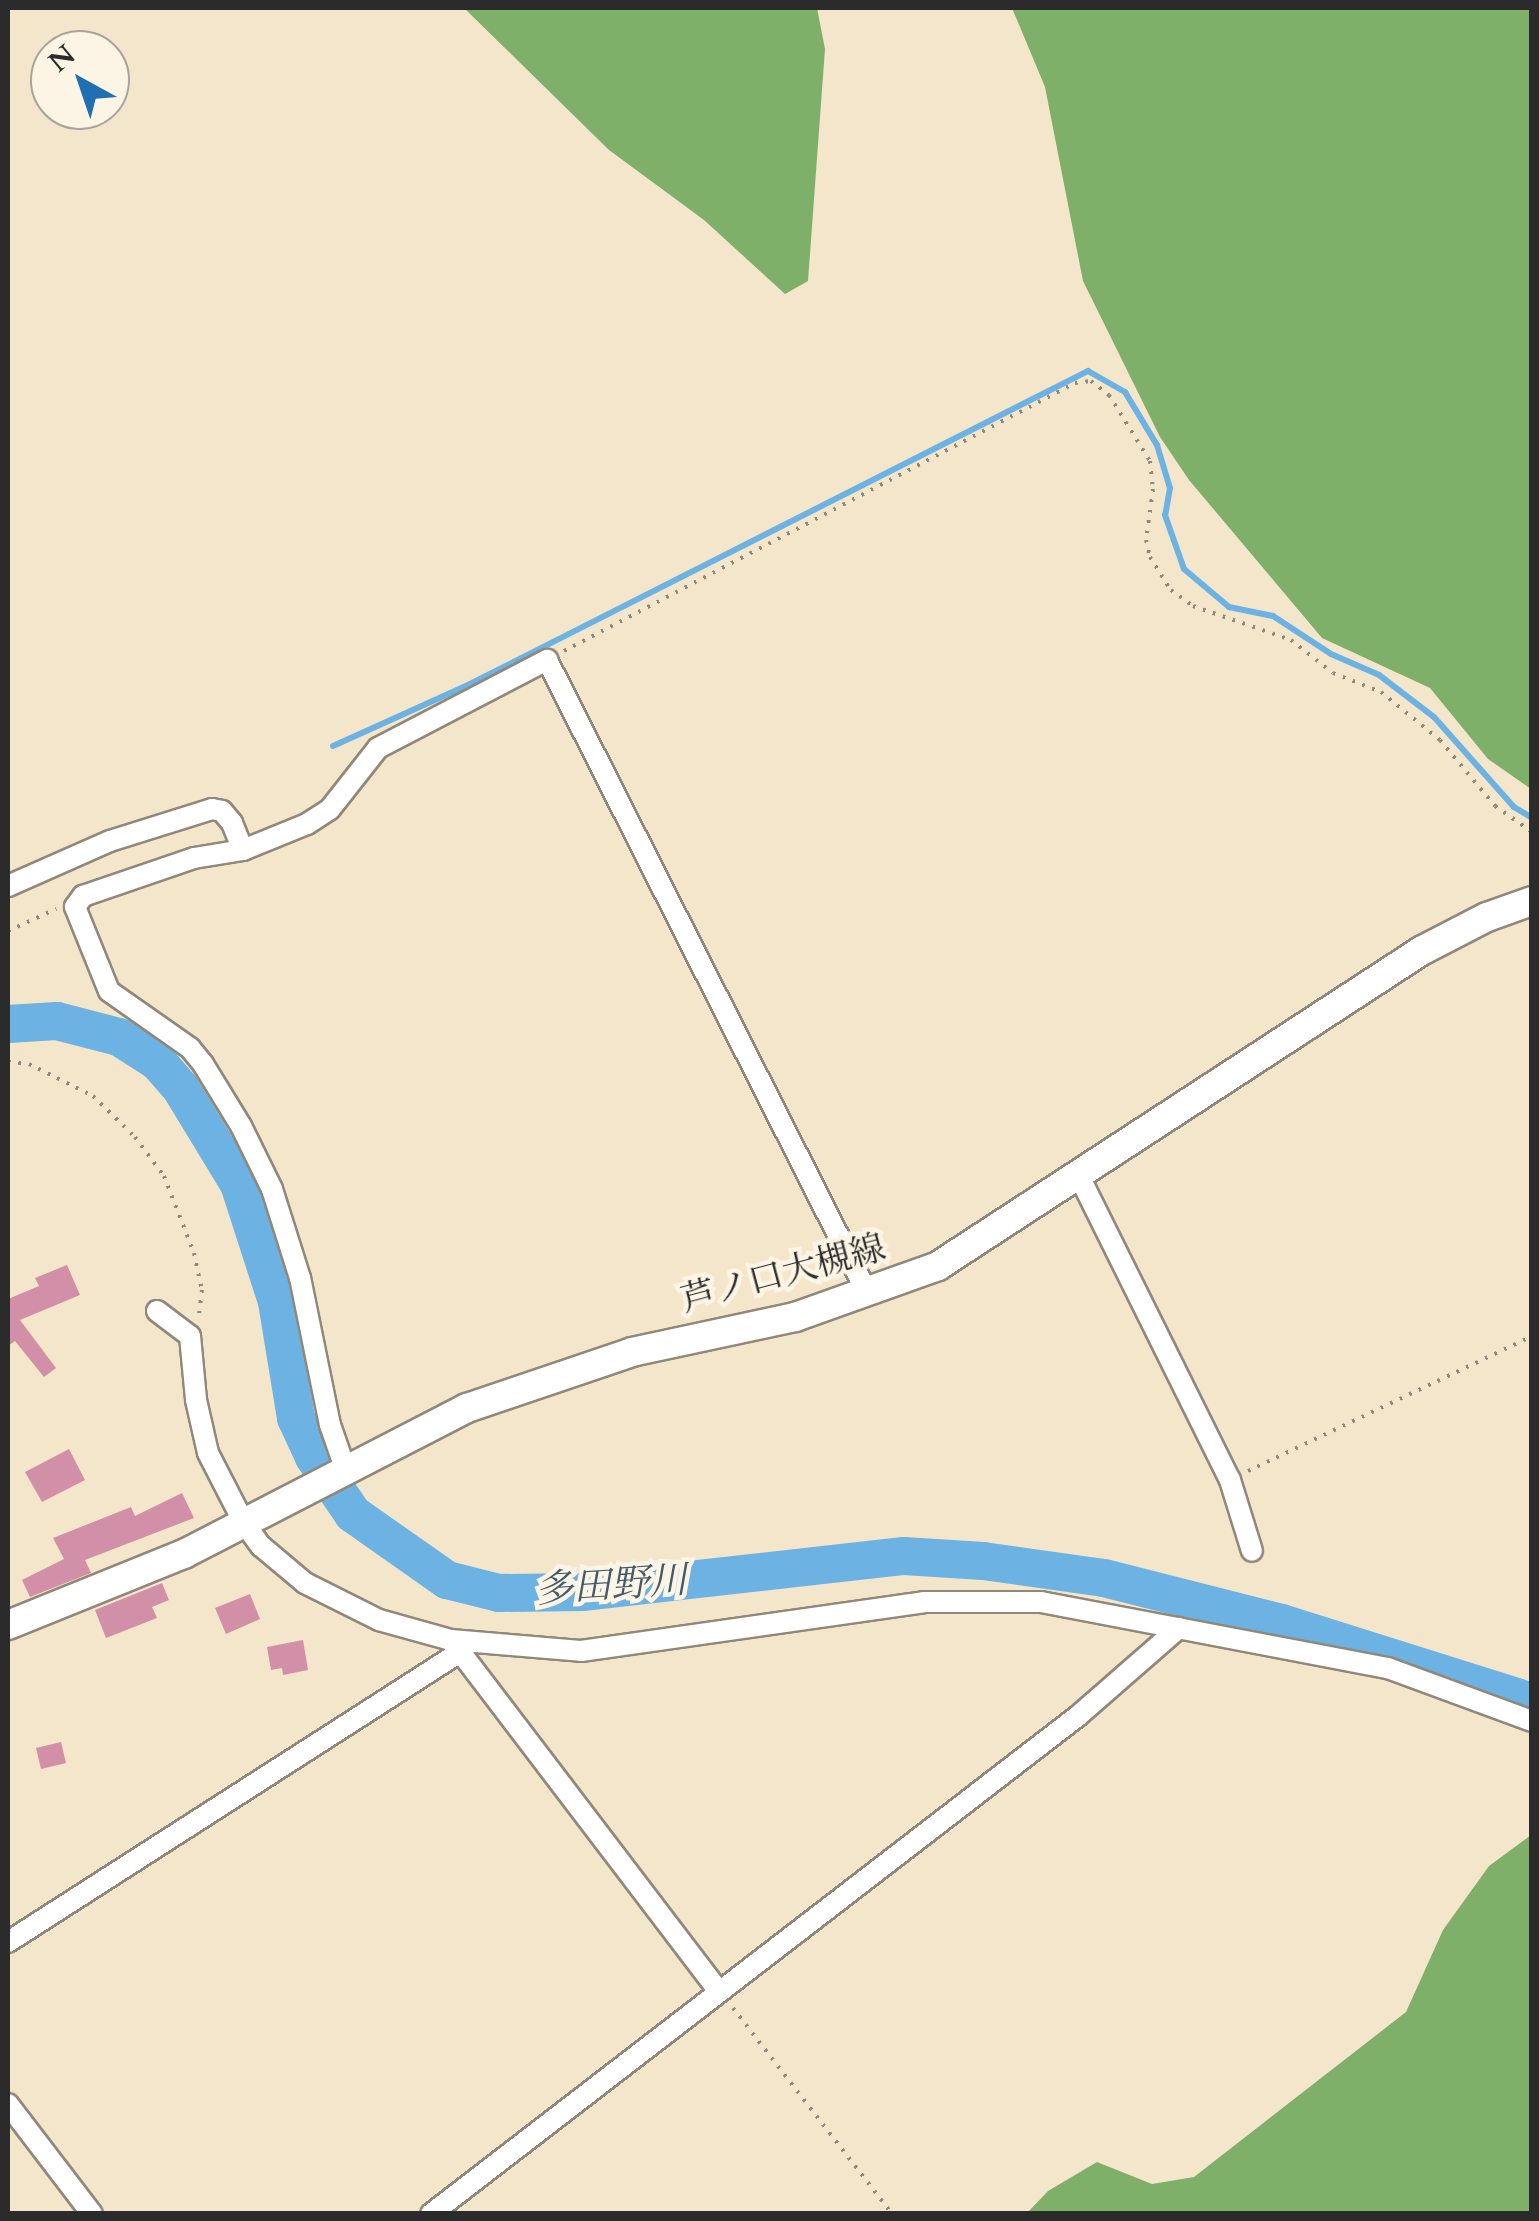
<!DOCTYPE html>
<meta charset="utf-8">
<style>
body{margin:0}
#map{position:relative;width:1539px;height:2221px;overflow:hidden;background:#f4e6ca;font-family:Cardo,"Noto Serif JP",serif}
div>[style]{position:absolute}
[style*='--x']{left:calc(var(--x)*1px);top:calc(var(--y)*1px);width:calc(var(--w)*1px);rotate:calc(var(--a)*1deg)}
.forest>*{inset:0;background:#7eb06a}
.stream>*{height:6px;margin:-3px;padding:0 3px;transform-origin:3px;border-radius:3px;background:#6cb3e3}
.river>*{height:38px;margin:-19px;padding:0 19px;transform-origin:19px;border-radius:19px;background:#6cb3e3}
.building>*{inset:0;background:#d290a8}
.path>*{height:4px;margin-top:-2px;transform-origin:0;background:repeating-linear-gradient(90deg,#90887a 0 2.5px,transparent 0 10.5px)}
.roads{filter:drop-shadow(2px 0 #90887a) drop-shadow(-2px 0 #90887a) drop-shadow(0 2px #90887a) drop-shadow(0 -2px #90887a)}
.minor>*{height:20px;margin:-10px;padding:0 10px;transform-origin:10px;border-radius:10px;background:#fff}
.secondary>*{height:28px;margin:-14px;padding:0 14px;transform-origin:14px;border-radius:14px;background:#fff}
span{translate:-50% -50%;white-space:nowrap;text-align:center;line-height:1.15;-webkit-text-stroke:9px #fcf5e5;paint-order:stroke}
.street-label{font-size:35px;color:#2b2b2b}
.water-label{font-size:38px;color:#425b6b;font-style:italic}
.frame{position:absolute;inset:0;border:10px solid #2b2b2b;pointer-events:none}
.north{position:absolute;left:30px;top:30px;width:100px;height:100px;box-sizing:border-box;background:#fcf5e5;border:2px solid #a8a49b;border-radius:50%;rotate:320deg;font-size:28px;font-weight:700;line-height:40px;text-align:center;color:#2b2b2b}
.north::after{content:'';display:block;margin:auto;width:35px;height:45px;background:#1f6fb2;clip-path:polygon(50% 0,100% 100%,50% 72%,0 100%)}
</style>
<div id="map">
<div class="forest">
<div style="clip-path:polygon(464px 8px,817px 8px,825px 49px,808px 281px,785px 294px,704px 220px,609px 150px)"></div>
<div style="clip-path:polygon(1012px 8px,1531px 8px,1531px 789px,1488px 759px,1430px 688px,1322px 638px,1189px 480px,1160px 437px,1083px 281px,1045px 87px)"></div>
<div style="clip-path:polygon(1531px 1835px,1531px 2213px,1027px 2213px,1048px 2191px,1097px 2162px,1152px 2184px,1194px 2177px,1406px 2012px,1443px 1930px,1489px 1866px)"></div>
</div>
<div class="stream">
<div style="--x:333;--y:746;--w:150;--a:-24.3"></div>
<div style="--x:470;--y:684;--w:693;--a:-26.86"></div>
<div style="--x:1088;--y:371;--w:43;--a:29.6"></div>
<div style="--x:1125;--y:392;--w:62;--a:58.9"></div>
<div style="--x:1157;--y:445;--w:45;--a:73.2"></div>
<div style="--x:1170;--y:488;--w:27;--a:100"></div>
<div style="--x:1165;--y:515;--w:57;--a:70.6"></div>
<div style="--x:1184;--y:569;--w:59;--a:40.2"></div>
<div style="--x:1229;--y:607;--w:45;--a:11.6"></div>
<div style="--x:1273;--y:616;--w:69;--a:33.2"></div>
<div style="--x:1331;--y:654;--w:52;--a:23.6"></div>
<div style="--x:1379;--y:675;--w:69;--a:37.4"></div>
<div style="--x:1434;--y:717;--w:120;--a:48.4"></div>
<div style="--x:1514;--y:807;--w:21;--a:31"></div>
</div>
<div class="river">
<div style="--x:8;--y:1024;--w:49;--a:-3.5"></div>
<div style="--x:57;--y:1021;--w:64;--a:14.5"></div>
<div style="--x:119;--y:1037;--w:46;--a:32.7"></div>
<div style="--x:158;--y:1062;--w:33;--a:49"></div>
<div style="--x:180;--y:1087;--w:114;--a:58.7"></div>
<div style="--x:239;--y:1184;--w:124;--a:72.1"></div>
<div style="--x:277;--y:1302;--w:118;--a:80.7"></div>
<div style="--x:296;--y:1418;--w:43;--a:65.2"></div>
<div style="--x:314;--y:1457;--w:69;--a:55.6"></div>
<div style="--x:353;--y:1514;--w:115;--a:35.1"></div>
<div style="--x:447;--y:1580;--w:54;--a:14"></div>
<div style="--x:499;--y:1593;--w:83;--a:-0.7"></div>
<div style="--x:582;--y:1592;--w:324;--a:-6.4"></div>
<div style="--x:904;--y:1556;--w:79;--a:3.6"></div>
<div style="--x:983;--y:1561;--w:122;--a:8"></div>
<div style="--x:1104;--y:1578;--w:184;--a:14.2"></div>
<div style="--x:1282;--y:1623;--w:262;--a:17.5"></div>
</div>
<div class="building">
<div style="clip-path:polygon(67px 1265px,80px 1295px,20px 1320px,56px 1368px,44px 1377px,15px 1341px,8px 1346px,8px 1299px,39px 1286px,35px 1278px)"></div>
<div style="clip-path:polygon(69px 1449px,85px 1480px,42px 1502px,25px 1472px)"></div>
<div style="clip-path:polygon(182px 1493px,194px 1518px,85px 1560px,91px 1573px,30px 1597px,22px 1580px,64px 1559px,53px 1538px,131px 1507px,135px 1516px)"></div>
<div style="clip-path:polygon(162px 1583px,169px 1600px,152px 1607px,157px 1618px,106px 1638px,95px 1610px)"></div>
<div style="clip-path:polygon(250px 1594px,260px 1619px,226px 1634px,215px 1608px)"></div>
<div style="clip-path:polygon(303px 1640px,308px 1670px,283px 1675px,282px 1668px,271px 1670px,267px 1647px)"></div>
<div style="clip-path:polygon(61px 1742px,66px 1763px,41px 1769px,36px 1748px)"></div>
</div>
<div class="path">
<div style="--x:564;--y:651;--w:577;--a:-27.68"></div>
<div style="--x:1075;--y:383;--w:16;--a:-7"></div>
<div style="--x:1091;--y:381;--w:23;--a:38"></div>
<div style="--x:1109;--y:395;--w:78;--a:58.2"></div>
<div style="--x:1150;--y:461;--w:28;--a:84"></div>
<div style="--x:1153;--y:489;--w:51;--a:97.8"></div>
<div style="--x:1146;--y:540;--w:17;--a:77"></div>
<div style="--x:1150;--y:557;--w:39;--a:58"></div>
<div style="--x:1171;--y:590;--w:27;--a:36"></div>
<div style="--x:1193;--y:606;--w:104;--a:19.1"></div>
<div style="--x:1291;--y:640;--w:53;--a:38.2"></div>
<div style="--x:1333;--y:673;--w:52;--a:21.6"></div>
<div style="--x:1381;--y:692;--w:76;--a:39.1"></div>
<div style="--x:1440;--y:740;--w:86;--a:50.2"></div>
<div style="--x:1495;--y:806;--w:45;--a:35.1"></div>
<div style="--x:8;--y:931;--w:53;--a:-24.6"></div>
<div style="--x:8;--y:1062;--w:21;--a:5"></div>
<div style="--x:29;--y:1064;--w:72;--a:26.6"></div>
<div style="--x:93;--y:1096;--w:59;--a:44.3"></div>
<div style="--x:135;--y:1137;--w:49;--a:53.4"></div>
<div style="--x:164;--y:1176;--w:83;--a:68.7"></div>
<div style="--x:194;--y:1253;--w:38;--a:78"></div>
<div style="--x:202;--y:1290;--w:26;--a:97"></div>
<div style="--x:1248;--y:1471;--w:314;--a:-25.4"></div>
<div style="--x:733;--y:2008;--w:260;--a:52.3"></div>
</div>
<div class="roads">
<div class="minor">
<div style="--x:8;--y:886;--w:111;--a:-23.8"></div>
<div style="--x:110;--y:841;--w:107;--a:-17.4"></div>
<div style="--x:212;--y:809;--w:10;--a:11"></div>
<div style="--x:222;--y:811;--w:16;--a:50"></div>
<div style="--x:232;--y:823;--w:29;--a:68"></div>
<div style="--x:1079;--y:1176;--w:339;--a:63.6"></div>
<div style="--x:1230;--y:1480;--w:74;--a:72.8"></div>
<div style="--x:157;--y:1311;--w:41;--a:37.1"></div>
<div style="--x:190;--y:1336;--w:64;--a:84.6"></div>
<div style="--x:196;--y:1400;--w:54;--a:77.2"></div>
<div style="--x:208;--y:1453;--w:79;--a:62.8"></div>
<div style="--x:244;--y:1523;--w:29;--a:54"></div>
<div style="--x:261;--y:1546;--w:57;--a:40.1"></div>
<div style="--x:305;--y:1583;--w:83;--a:26.6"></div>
<div style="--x:379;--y:1620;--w:75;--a:15.5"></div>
<div style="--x:451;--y:1640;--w:130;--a:4.8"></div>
<div style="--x:581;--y:1651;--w:346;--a:-8.1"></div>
<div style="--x:924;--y:1602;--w:117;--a:0"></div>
<div style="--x:1041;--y:1602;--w:353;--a:10.8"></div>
<div style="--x:1388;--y:1668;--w:153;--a:20.2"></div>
<div style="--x:345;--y:1468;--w:46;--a:-109.2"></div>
<div style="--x:330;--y:1425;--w:150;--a:-101.5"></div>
<div style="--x:300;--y:1278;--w:93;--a:-107.5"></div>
<div style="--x:272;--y:1189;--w:70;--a:-116.2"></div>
<div style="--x:241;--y:1126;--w:73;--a:-121.5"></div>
<div style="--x:203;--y:1064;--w:21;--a:-129"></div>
<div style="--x:190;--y:1048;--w:99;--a:-144.9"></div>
<div style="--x:109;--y:991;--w:91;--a:-112"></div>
<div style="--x:75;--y:907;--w:14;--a:-54"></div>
<div style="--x:83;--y:896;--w:117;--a:-18.9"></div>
<div style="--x:194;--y:858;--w:50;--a:-9.3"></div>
<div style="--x:243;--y:850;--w:69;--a:-22.1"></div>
<div style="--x:307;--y:824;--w:27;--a:-33"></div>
<div style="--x:330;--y:809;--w:78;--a:-51.8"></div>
<div style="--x:378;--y:748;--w:191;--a:-27.5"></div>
<div style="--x:547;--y:660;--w:711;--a:63.15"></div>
<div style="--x:452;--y:1641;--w:440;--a:52.7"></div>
<div style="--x:8;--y:1942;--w:537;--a:-32.68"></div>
<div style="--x:8;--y:2104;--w:138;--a:52.6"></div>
<div style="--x:431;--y:2214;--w:816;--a:-37.59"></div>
<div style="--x:1078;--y:1716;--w:134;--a:-41.1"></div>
</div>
<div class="secondary">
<div style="--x:8;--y:1625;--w:190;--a:-22"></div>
<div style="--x:184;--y:1554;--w:318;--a:-27.3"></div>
<div style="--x:467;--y:1408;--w:174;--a:-18.7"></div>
<div style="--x:632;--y:1352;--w:167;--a:-12.1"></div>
<div style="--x:795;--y:1317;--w:152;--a:-19.6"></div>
<div style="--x:938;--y:1266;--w:577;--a:-33.11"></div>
<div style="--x:1421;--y:951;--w:74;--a:-27.3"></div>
<div style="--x:1487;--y:917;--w:48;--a:-19.6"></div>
</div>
</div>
<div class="street-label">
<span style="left:783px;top:1274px;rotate:-15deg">芦ノ口大槻線</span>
</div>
<div class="water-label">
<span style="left:611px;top:1586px;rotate:-4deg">多田野川</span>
</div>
<div class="frame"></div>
<div class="north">N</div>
</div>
